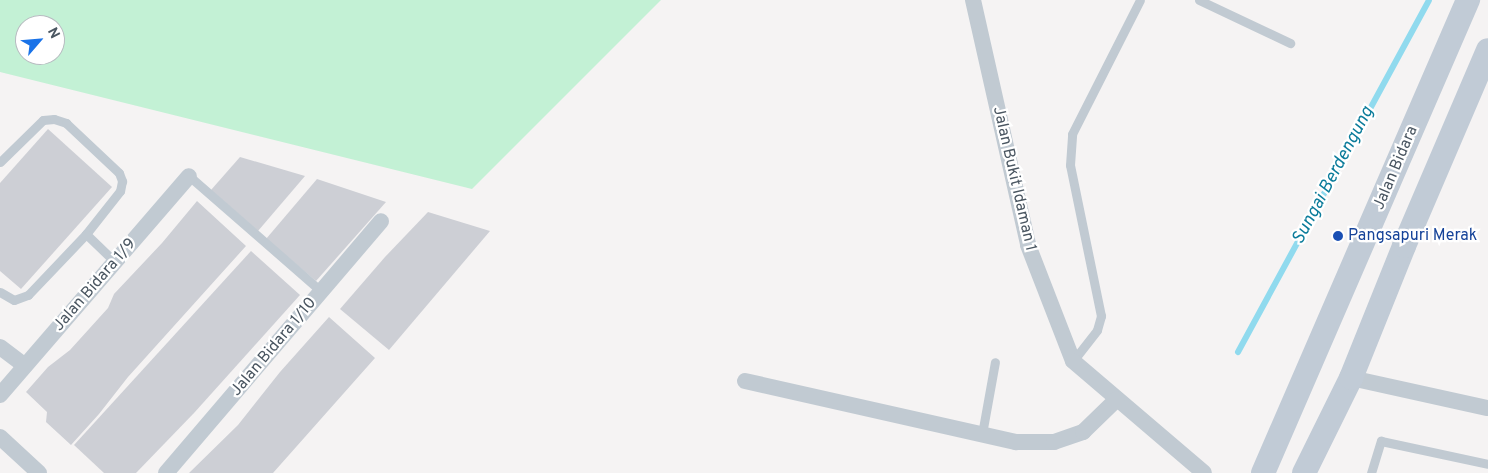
<!DOCTYPE html>
<style>
body{margin:0}
#map{position:relative;width:1488px;height:473px;overflow:hidden;background:#f5f3f3;font-family:Overpass,sans-serif}
div>[style]{position:absolute}
[style*='--x']{left:calc(var(--x)*1px);top:calc(var(--y)*1px);width:calc(var(--w)*1px);rotate:calc(var(--a)*1deg)}
.green>*{inset:0;background:#c3f1d5}
.stream>*{height:6px;margin:-3px;padding:0 3px;transform-origin:3px;border-radius:3px;background:#90daee}
.building>*{inset:0;background:#cdcfd5}
.lane>*{height:9px;margin:-4.5px;padding:0 4.5px;transform-origin:4.5px;border-radius:4.5px;background:#c1cad2}
.street>*{height:16px;margin:-8px;padding:0 8px;transform-origin:8px;border-radius:8px;background:#c1cad2}
.secondary>*{height:24px;margin:-12px;padding:0 12px;transform-origin:12px;border-radius:12px;background:#c1cbd6}
.dots>*{width:14px;height:14px;translate:-50% -50%;box-sizing:border-box;border:2px solid #fff;border-radius:50%}
span{translate:-50% -50%;white-space:nowrap;text-align:center;line-height:1.15;-webkit-text-stroke:4.5px #fff;paint-order:stroke}
.street-label{font-size:16px;color:#4a5661}
.transit-label{font-size:16px;color:#164399}
.left{translate:0 -50%;text-align:left}
.water-label{font-size:18px;color:#0c7c9b;font-style:italic}
.north{position:absolute;left:15px;top:15px;width:50px;height:50px;box-sizing:border-box;background:#fff;border:1px solid #b7bbc0;border-radius:50%;rotate:63deg;font-size:14px;font-weight:700;line-height:20px;text-align:center;color:#4a5661}
.north::after{content:'';display:block;margin:auto;width:18px;height:22px;background:#1a73e8;clip-path:polygon(50% 0,100% 100%,50% 72%,0 100%)}
</style>
<div id="map">
<div class="green">
<div style="clip-path:polygon(evenodd,0 0,661px 0,472px 189px,0 72px,0 0,25px 25px,55px 25px,55px 55px,25px 55px,25px 25px)"></div>
</div>
<div class="stream">
<div style="--x:1238;--y:352;--w:400;--a:-61.5"></div>
</div>
<div class="building">
<div style="clip-path:polygon(48px 129px,112px 187px,21px 289px,0 271px,0 183px)"></div>
<div style="clip-path:polygon(240px 157px,305px 176px,258px 231px,211px 190px)"></div>
<div style="clip-path:polygon(317px 179px,386px 202px,316px 281px,266px 239px)"></div>
<div style="clip-path:polygon(197px 201px,246px 246px,128px 377px,99px 414px,71px 445px,46px 422px,47px 412px,26px 392px,48px 367px,70px 350px,108px 308px,114px 294px,162px 243px)"></div>
<div style="clip-path:polygon(428px 212px,490px 231px,389px 350px,340px 309px,385px 257px)"></div>
<div style="clip-path:polygon(251px 251px,300px 295px,194px 413px,136px 473px,104px 473px,74px 445px)"></div>
<div style="clip-path:polygon(329px 317px,375px 358px,273px 473px,189px 473px,238px 425px,280px 372px)"></div>
</div>
<div class="lane">
<div style="--x:1199;--y:0;--w:101;--a:25.3"></div>
<div style="--x:0;--y:162;--w:60;--a:-44.3"></div>
<div style="--x:43;--y:120;--w:11;--a:-5"></div>
<div style="--x:54;--y:119;--w:13;--a:18"></div>
<div style="--x:66;--y:123;--w:73;--a:43.3"></div>
<div style="--x:119;--y:173;--w:9;--a:69"></div>
<div style="--x:122;--y:181;--w:10;--a:101"></div>
<div style="--x:120;--y:191;--w:55;--a:128.3"></div>
<div style="--x:86;--y:234;--w:40;--a:44"></div>
<div style="--x:189;--y:176;--w:175;--a:41.1"></div>
<div style="--x:0;--y:292;--w:16;--a:30"></div>
<div style="--x:14;--y:300;--w:15;--a:-20"></div>
<div style="--x:28;--y:295;--w:84;--a:-46.4"></div>
<div style="--x:1073;--y:361;--w:39;--a:-52"></div>
<div style="--x:1097;--y:330;--w:15;--a:-74"></div>
<div style="--x:1101;--y:316;--w:154;--a:-101.6"></div>
<div style="--x:1070;--y:165;--w:31;--a:-86"></div>
<div style="--x:1072;--y:134;--w:150;--a:-63.1"></div>
<div style="--x:982;--y:434;--w:73;--a:-79.8"></div>
<div style="--x:1371;--y:473;--w:34;--a:-73"></div>
<div style="--x:1381;--y:441;--w:109;--a:12.1"></div>
</div>
<div class="street">
<div style="--x:973;--y:0;--w:251;--a:77.3"></div>
<div style="--x:1028;--y:245;--w:124;--a:68.8"></div>
<div style="--x:1073;--y:361;--w:172;--a:40.5"></div>
<div style="--x:0;--y:347;--w:31;--a:37"></div>
<div style="--x:1351;--y:378;--w:140;--a:12.4"></div>
<div style="--x:745;--y:381;--w:278;--a:12.7"></div>
<div style="--x:1016;--y:442;--w:38;--a:0"></div>
<div style="--x:1054;--y:442;--w:31;--a:-19"></div>
<div style="--x:1083;--y:432;--w:47;--a:-44.1"></div>
<div style="--x:0;--y:395;--w:289;--a:-49.2"></div>
<div style="--x:0;--y:437;--w:53;--a:42.7"></div>
<div style="--x:166;--y:473;--w:331;--a:-49.5"></div>
</div>
<div class="secondary">
<div style="--x:1263;--y:473;--w:516;--a:-66.57"></div>
<div style="--x:1304;--y:473;--w:106;--a:-63.7"></div>
<div style="--x:1351;--y:378;--w:142;--a:-68.1"></div>
<div style="--x:1404;--y:246;--w:213;--a:-66.8"></div>
</div>
<div class="dots">
<div style="left:1338px;top:236px;background:#1a4fb4"></div>
</div>
<div class="street-label">
<span style="left:1396px;top:168px;rotate:-67deg">Jalan Bidara</span>
<span style="left:1014px;top:179px;rotate:77deg">Jalan Bukit Idaman 1</span>
<span style="left:95px;top:285px;rotate:-49deg">Jalan Bidara 1/9</span>
<span style="left:274px;top:347px;rotate:-50deg">Jalan Bidara 1/10</span>
</div>
<div class="transit-label">
<span class="left" style="left:1348px;top:236px">Pangsapuri Merak</span>
</div>
<div class="water-label">
<span style="left:1334px;top:176px;rotate:-62deg">Sungai Berdengung</span>
</div>
<div class="north">N</div>
</div>
